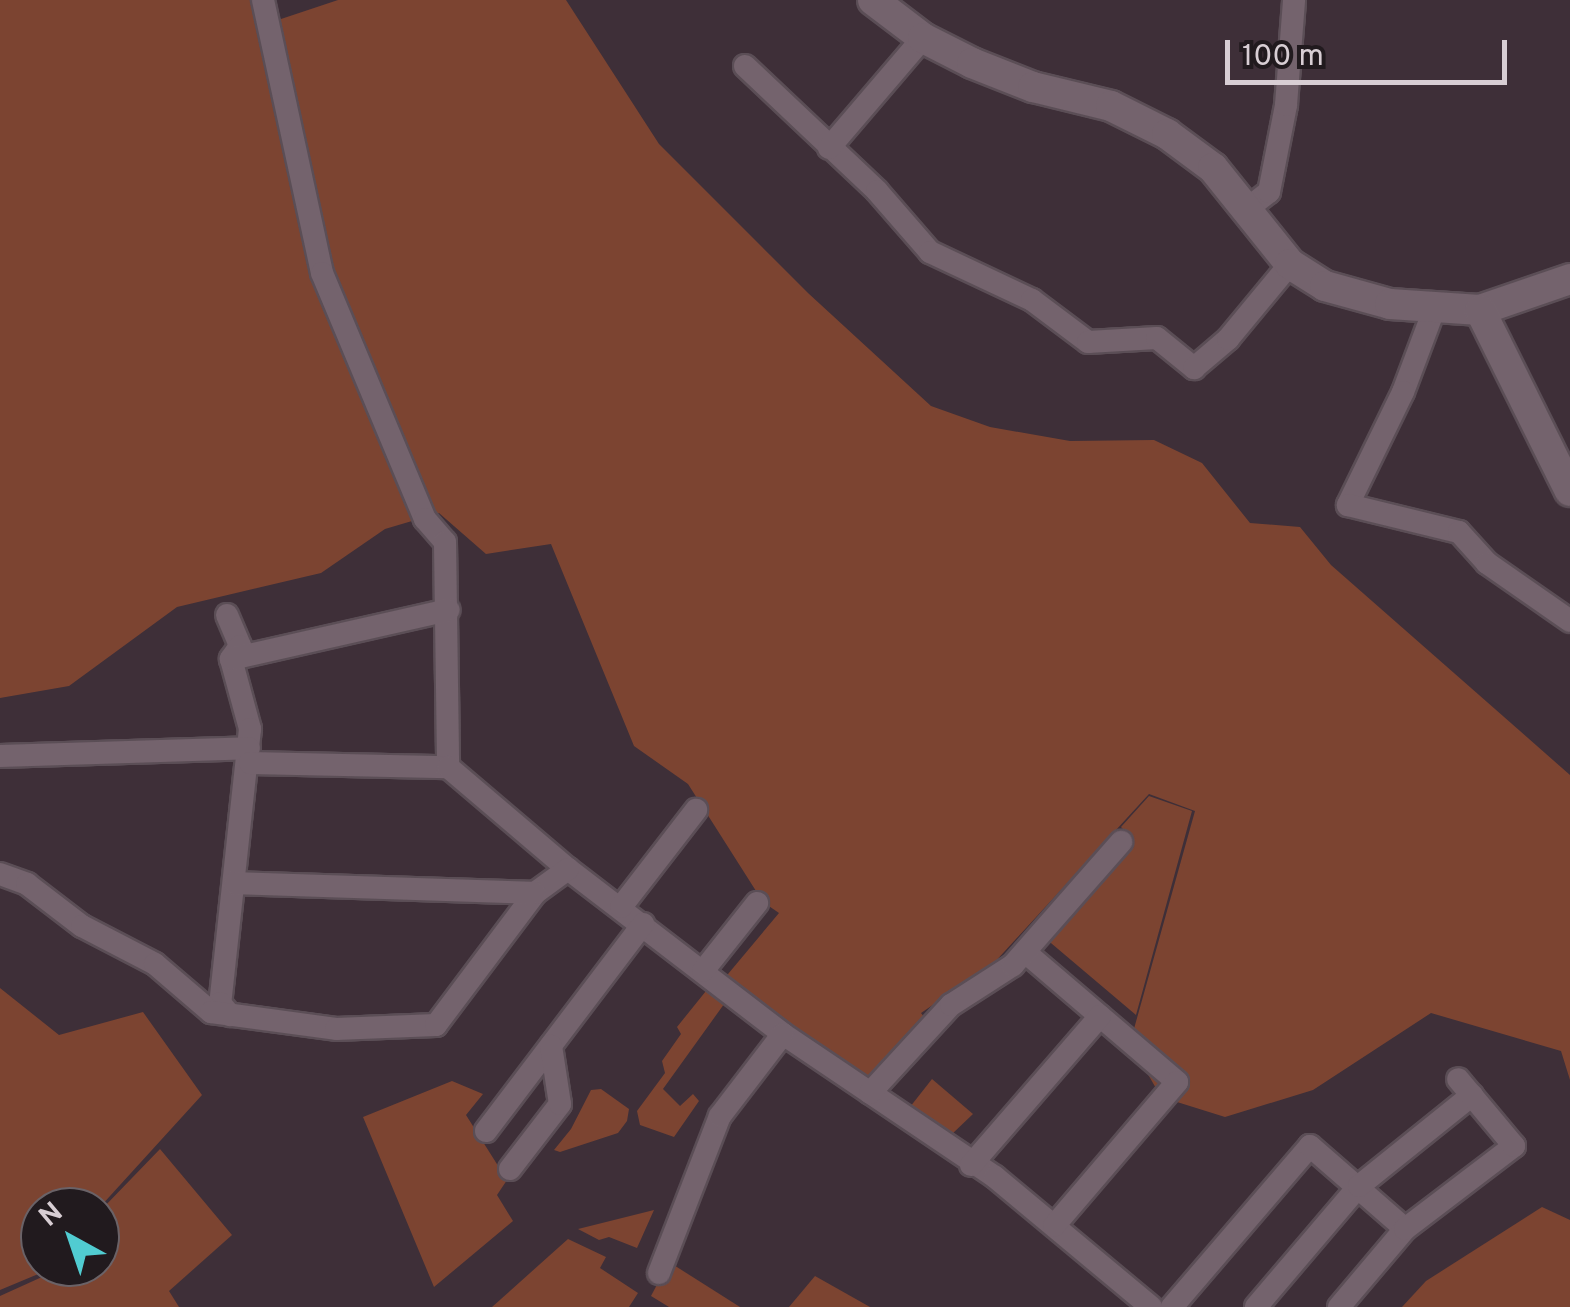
<!DOCTYPE html>
<style>
body{margin:0}
#map{position:relative;width:1570px;height:1307px;overflow:hidden;background:#3e2f38;font-family:Overpass,sans-serif}
div>[style]{position:absolute}
[style*='--x']{left:calc(var(--x)*1px);top:calc(var(--y)*1px);width:calc(var(--w)*1px);rotate:calc(var(--a)*1deg)}
.green>*{inset:0;background:#7c4431}
.roads{filter:drop-shadow(2px 0 #5b4e56) drop-shadow(-2px 0 #5b4e56) drop-shadow(0 2px #5b4e56) drop-shadow(0 -2px #5b4e56)}
.street>*{height:22px;margin:-11px;padding:0 11px;transform-origin:11px;border-radius:11px;background:#74636d}
.secondary>*{height:30px;margin:-15px;padding:0 15px;transform-origin:15px;border-radius:15px;background:#74636d}
span{translate:-50% -50%;white-space:nowrap;text-align:center;line-height:1.15;-webkit-text-stroke:8px #211a1e;paint-order:stroke}
.north{position:absolute;left:20px;top:1187px;width:100px;height:100px;box-sizing:border-box;background:#211a1e;border:2px solid #6a6267;border-radius:50%;rotate:320deg;font-size:28px;font-weight:700;line-height:40px;text-align:center;color:#d8ced4}
.north::after{content:'';display:block;margin:auto;width:35px;height:45px;background:#51ccd1;clip-path:polygon(50% 0,100% 100%,50% 72%,0 100%)}
.scale{position:absolute;left:1225px;top:40px;width:282px;height:45px;box-sizing:border-box;border:5px solid #d8ced4;border-top:0;padding-left:12px;font-size:30px;line-height:35px;white-space:nowrap;color:#d8ced4;-webkit-text-stroke:8px #211a1e;paint-order:stroke}
</style>
<div id="map">
<div class="green">
<div style="clip-path:polygon(0 0,263px 0,263px 25px,338px 0,566px 0,659px 144px,808px 293px,931px 406px,990px 427px,1070px 441px,1154px 440px,1202px 463px,1250px 523px,1300px 527px,1331px 565px,1570px 775px,1570px 1080px,1561px 1051px,1431px 1013px,1313px 1090px,1225px 1117px,1161px 1097px,1130px 1043px,1195px 811px,1149px 794px,993px 964px,921px 1013px,924px 1017px,866px 1083px,723px 980px,779px 913px,763px 902px,688px 784px,634px 746px,551px 544px,486px 554px,439px 513px,385px 529px,321px 573px,177px 607px,69px 686px,0 698px)"></div>
<div style="clip-path:polygon(1149px 796px,1192px 811px,1136px 1015px,1045px 938px,1133px 840px,1121px 827px)"></div>
<div style="clip-path:polygon(710px 986px,727px 1000px,663px 1089px,680px 1106px,693px 1094px,699px 1101px,674px 1137px,640px 1125px,637px 1111px,665px 1073px,662px 1061px,681px 1034px,677px 1027px)"></div>
<div style="clip-path:polygon(0 988px,59px 1035px,143px 1012px,202px 1095px,100px 1207px,40px 1207px,40px 1267px,55px 1267px,0 1290px)"></div>
<div style="clip-path:polygon(932px 1079px,973px 1114px,951px 1135px,910px 1107px)"></div>
<div style="clip-path:polygon(452px 1081px,483px 1094px,466px 1115px,507px 1180px,497px 1195px,513px 1221px,434px 1287px,363px 1117px)"></div>
<div style="clip-path:polygon(601px 1089px,629px 1109px,627px 1121px,618px 1133px,560px 1152px,554px 1150px,571px 1129px,591px 1090px)"></div>
<div style="clip-path:polygon(160px 1149px,232px 1235px,169px 1291px,179px 1307px,0 1307px,0 1296px,64px 1267px,100px 1267px,102px 1209px)"></div>
<div style="clip-path:polygon(1542px 1207px,1570px 1220px,1570px 1307px,1402px 1307px,1426px 1281px)"></div>
<div style="clip-path:polygon(654px 1210px,637px 1248px,609px 1237px,599px 1240px,578px 1229px)"></div>
<div style="clip-path:polygon(568px 1239px,606px 1257px,600px 1268px,638px 1293px,629px 1307px,492px 1307px)"></div>
<div style="clip-path:polygon(669px 1262px,740px 1307px,669px 1307px,651px 1296px)"></div>
<div style="clip-path:polygon(815px 1276px,870px 1307px,789px 1307px)"></div>
</div>
<div class="roads">
<div class="street">
<div style="--x:263;--y:0;--w:279;--a:77.8"></div>
<div style="--x:322;--y:273;--w:267;--a:67.3"></div>
<div style="--x:425;--y:519;--w:30;--a:49"></div>
<div style="--x:445;--y:542;--w:225;--a:89.2"></div>
<div style="--x:745;--y:66;--w:182;--a:43.4"></div>
<div style="--x:877;--y:191;--w:81;--a:49"></div>
<div style="--x:930;--y:252;--w:113;--a:25.2"></div>
<div style="--x:1032;--y:300;--w:70;--a:36.9"></div>
<div style="--x:1088;--y:342;--w:69;--a:-3.3"></div>
<div style="--x:1157;--y:338;--w:48;--a:39"></div>
<div style="--x:1194;--y:368;--w:45;--a:-40.5"></div>
<div style="--x:1228;--y:339;--w:97;--a:-50.4"></div>
<div style="--x:829;--y:148;--w:145;--a:-49.5"></div>
<div style="--x:1247;--y:209;--w:28;--a:-38"></div>
<div style="--x:1269;--y:192;--w:89;--a:-78.9"></div>
<div style="--x:1286;--y:105;--w:105;--a:-85.6"></div>
<div style="--x:1435;--y:307;--w:91;--a:110.6"></div>
<div style="--x:1403;--y:392;--w:126;--a:116"></div>
<div style="--x:1348;--y:505;--w:114;--a:13.7"></div>
<div style="--x:1459;--y:532;--w:42;--a:47.9"></div>
<div style="--x:1487;--y:563;--w:101;--a:34.9"></div>
<div style="--x:227;--y:615;--w:34;--a:67"></div>
<div style="--x:240;--y:646;--w:16;--a:125"></div>
<div style="--x:231;--y:659;--w:73;--a:74.8"></div>
<div style="--x:250;--y:729;--w:276;--a:96.2"></div>
<div style="--x:220;--y:1003;--w:16;--a:50"></div>
<div style="--x:231;--y:659;--w:223;--a:-12.7"></div>
<div style="--x:0;--y:756;--w:249;--a:-1.8"></div>
<div style="--x:250;--y:763;--w:198;--a:1.2"></div>
<div style="--x:448;--y:767;--w:157;--a:40.4"></div>
<div style="--x:568;--y:869;--w:271;--a:37.5"></div>
<div style="--x:783;--y:1034;--w:256;--a:34"></div>
<div style="--x:995;--y:1177;--w:203;--a:39.8"></div>
<div style="--x:0;--y:874;--w:29;--a:20"></div>
<div style="--x:27;--y:884;--w:69;--a:37.4"></div>
<div style="--x:82;--y:926;--w:82;--a:27.5"></div>
<div style="--x:155;--y:964;--w:74;--a:40.6"></div>
<div style="--x:211;--y:1012;--w:126;--a:7.7"></div>
<div style="--x:336;--y:1029;--w:100;--a:-2.3"></div>
<div style="--x:436;--y:1025;--w:165;--a:-53.1"></div>
<div style="--x:535;--y:893;--w:41;--a:-36"></div>
<div style="--x:235;--y:883;--w:300;--a:1.9"></div>
<div style="--x:621;--y:907;--w:123;--a:-52.3"></div>
<div style="--x:1025;--y:952;--w:200;--a:40.5"></div>
<div style="--x:1177;--y:1082;--w:189;--a:130.5"></div>
<div style="--x:703;--y:971;--w:87;--a:-51.5"></div>
<div style="--x:870;--y:1093;--w:120;--a:-47.4"></div>
<div style="--x:951;--y:1005;--w:74;--a:-32.8"></div>
<div style="--x:1013;--y:965;--w:164;--a:-48.7"></div>
<div style="--x:486;--y:1131;--w:260;--a:-52.8"></div>
<div style="--x:971;--y:1165;--w:197;--a:-49.1"></div>
<div style="--x:510;--y:1169;--w:82;--a:-52.4"></div>
<div style="--x:560;--y:1104;--w:59;--a:-98.8"></div>
<div style="--x:659;--y:1273;--w:168;--a:-68.8"></div>
<div style="--x:720;--y:1116;--w:103;--a:-52.5"></div>
<div style="--x:1172;--y:1307;--w:212;--a:-49.4"></div>
<div style="--x:1310;--y:1146;--w:126;--a:41.1"></div>
<div style="--x:1256;--y:1307;--w:159;--a:-49.6"></div>
<div style="--x:1359;--y:1186;--w:145;--a:-38.8"></div>
<div style="--x:1339;--y:1307;--w:102;--a:-49.8"></div>
<div style="--x:1405;--y:1229;--w:137;--a:-37.3"></div>
<div style="--x:1514;--y:1146;--w:87;--a:-129.9"></div>
</div>
<div class="secondary">
<div style="--x:873;--y:0;--w:63;--a:37.2"></div>
<div style="--x:923;--y:38;--w:55;--a:27"></div>
<div style="--x:972;--y:63;--w:66;--a:21.5"></div>
<div style="--x:1033;--y:87;--w:80;--a:13.7"></div>
<div style="--x:1111;--y:106;--w:63;--a:26.6"></div>
<div style="--x:1167;--y:134;--w:57;--a:36.5"></div>
<div style="--x:1213;--y:168;--w:123;--a:51.3"></div>
<div style="--x:1290;--y:264;--w:41;--a:32.2"></div>
<div style="--x:1325;--y:286;--w:67;--a:15.5"></div>
<div style="--x:1390;--y:304;--w:90;--a:3.8"></div>
<div style="--x:1480;--y:310;--w:95;--a:-19"></div>
<div style="--x:1480;--y:310;--w:202;--a:63.6"></div>
</div>
</div>
<div class="north">N</div>
<div class="scale">100 m</div>
</div>
